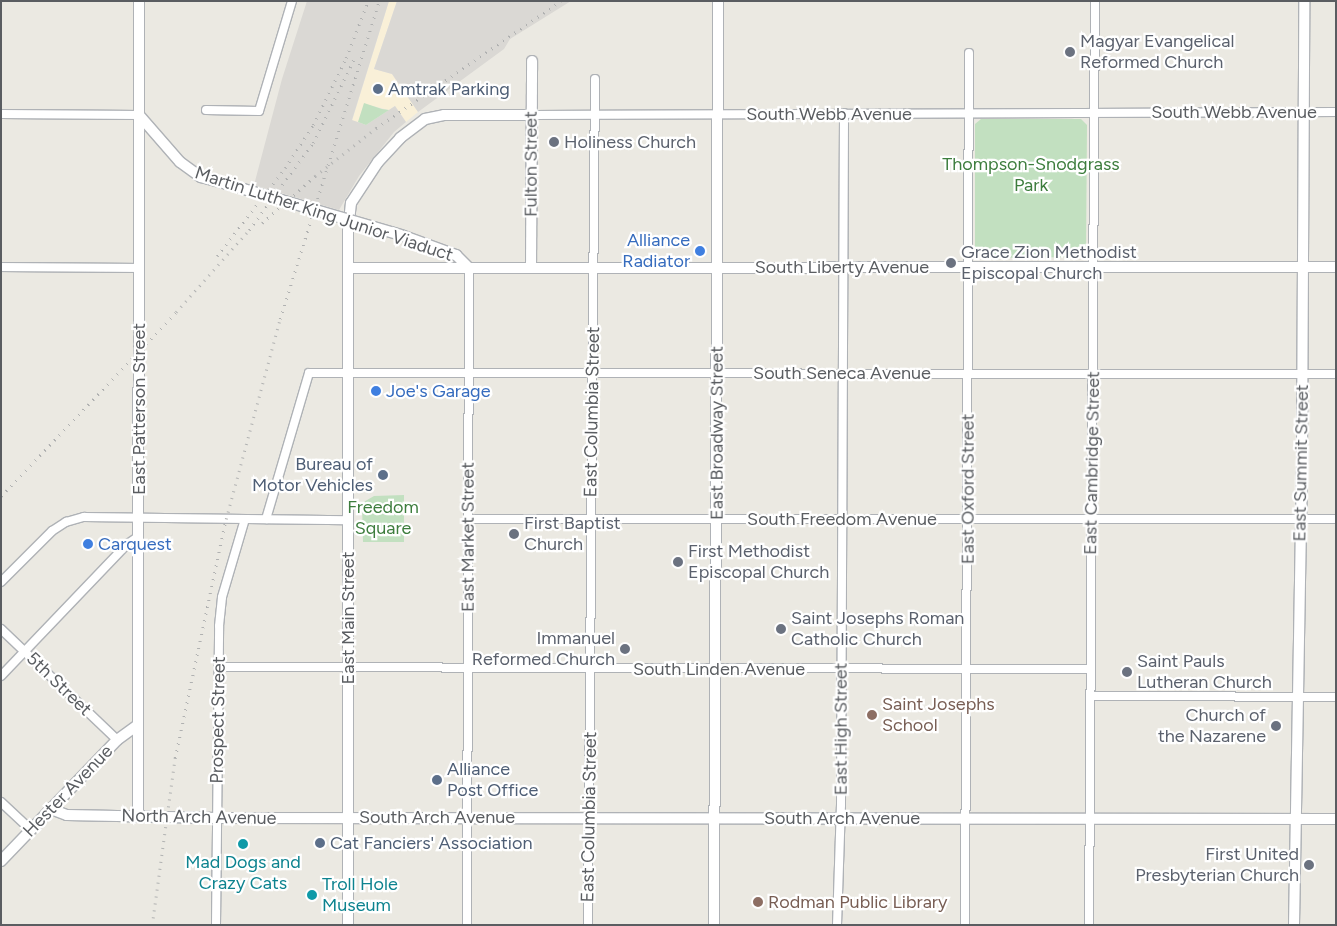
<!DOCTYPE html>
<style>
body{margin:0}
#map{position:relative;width:1337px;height:926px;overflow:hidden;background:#ebe9e2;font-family:Figtree,sans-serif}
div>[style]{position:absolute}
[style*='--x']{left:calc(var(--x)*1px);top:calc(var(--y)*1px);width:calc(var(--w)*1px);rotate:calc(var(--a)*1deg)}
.commercial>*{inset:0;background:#f9f0d8}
.industrial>*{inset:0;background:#dad8d4}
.green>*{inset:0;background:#c2e0c0}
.roads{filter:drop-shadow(1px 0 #afb2b6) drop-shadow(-1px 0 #afb2b6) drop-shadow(0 1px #afb2b6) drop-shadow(0 -1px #afb2b6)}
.minor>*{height:8px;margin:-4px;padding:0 4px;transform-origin:4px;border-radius:4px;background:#fff}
.tertiary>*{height:10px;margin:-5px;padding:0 5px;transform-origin:5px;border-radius:5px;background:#fff}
.rail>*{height:2.5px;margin-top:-1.25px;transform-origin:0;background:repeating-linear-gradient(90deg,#b0b1b1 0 1px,transparent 0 7px)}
.bridges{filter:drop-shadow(1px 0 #afb2b6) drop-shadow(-1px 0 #afb2b6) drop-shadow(0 1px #afb2b6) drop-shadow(0 -1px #afb2b6)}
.tertiary-bridge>*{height:10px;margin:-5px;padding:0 5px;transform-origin:5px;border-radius:5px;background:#fff}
.dots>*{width:14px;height:14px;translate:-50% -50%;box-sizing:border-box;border:2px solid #fff;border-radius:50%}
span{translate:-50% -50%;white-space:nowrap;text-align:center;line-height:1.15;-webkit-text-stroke:4.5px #fff;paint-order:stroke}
.worship-label{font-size:18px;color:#5b616d}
.left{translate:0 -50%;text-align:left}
.right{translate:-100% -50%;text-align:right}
.service-label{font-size:18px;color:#4e5e75}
.street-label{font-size:18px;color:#5a5d61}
.park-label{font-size:18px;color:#3d7d3d}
.shop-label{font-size:18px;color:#366cbe}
.education-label{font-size:18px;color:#785e54}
.culture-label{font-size:18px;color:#0d838f}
.frame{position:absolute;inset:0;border:2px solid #5a5d61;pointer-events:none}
</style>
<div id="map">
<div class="commercial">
<div style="clip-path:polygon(389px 1px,397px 1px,374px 69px,392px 74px,418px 112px,406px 122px,395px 106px,389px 110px,364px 104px,358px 122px,352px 121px)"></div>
</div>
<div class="industrial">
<div style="clip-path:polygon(307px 1px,389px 1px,352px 120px,366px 125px,395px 106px,406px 122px,394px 132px,359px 176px,339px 210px,254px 185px,282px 79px)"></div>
<div style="clip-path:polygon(397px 1px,571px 1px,510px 39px,504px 49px,418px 112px,392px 74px,374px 69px)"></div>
</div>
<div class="green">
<div style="clip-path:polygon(364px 103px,382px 109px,389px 110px,366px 125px,358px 122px)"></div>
<div style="clip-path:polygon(981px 119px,1081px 119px,1087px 125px,1086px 252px,1083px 257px,982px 258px,975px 254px,975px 124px)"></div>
<div style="clip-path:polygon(404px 495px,404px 542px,363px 542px,362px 503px,374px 496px)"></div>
</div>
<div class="roads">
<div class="minor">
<div style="--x:206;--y:110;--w:53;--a:1.1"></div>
<div style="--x:259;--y:111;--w:115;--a:-73.3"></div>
<div style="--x:1;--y:114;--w:138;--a:0.4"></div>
<div style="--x:532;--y:115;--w:804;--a:-0.21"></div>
<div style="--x:1;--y:267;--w:138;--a:0.4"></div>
<div style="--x:266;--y:519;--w:152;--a:-73.6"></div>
<div style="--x:309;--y:373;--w:1027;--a:0.06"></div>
<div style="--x:468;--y:519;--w:868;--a:0"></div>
<div style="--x:1;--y:582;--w:72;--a:-45"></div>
<div style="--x:52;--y:531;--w:17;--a:-33"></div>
<div style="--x:66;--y:522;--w:19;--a:-16"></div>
<div style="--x:84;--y:517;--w:264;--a:0.7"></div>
<div style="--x:1;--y:629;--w:161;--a:43.7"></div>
<div style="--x:218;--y:667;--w:872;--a:0.13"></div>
<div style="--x:1;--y:676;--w:181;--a:-46.3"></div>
<div style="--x:126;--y:545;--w:14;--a:-34"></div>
<div style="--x:1090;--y:696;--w:246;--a:0.2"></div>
<div style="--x:1;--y:802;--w:41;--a:43"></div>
<div style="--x:216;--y:925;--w:299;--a:-89.4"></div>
<div style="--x:219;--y:626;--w:29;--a:-84"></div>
<div style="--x:222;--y:597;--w:81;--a:-73.6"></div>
<div style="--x:467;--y:925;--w:657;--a:-89.83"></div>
<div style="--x:588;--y:925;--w:846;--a:-89.53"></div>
<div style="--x:837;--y:925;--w:120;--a:-88.1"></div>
<div style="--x:841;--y:805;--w:692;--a:-89.75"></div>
<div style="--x:965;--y:925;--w:872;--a:-89.74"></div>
<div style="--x:1089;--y:925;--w:924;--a:-89.63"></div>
</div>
<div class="tertiary">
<div style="--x:139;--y:115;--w:62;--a:48.9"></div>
<div style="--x:180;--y:162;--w:26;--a:36"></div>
<div style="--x:201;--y:177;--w:23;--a:15"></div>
<div style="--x:401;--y:235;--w:59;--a:20"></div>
<div style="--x:456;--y:255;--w:18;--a:45"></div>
<div style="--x:348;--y:268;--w:988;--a:-0.06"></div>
<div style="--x:531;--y:268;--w:207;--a:-89.7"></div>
<div style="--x:51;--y:809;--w:17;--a:21"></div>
<div style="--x:67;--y:815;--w:150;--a:1.1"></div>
<div style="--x:217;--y:818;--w:1119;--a:0.05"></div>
<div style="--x:138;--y:817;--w:816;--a:-89.93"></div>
<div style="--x:1;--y:861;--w:168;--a:-46.2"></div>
<div style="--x:117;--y:740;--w:26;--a:-36"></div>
<div style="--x:348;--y:925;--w:694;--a:-90"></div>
<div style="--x:348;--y:231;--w:28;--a:-84"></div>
<div style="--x:351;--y:203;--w:49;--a:-56.6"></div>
<div style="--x:378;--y:162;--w:33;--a:-47"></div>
<div style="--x:400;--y:138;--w:31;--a:-37"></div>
<div style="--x:425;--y:119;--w:19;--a:-12"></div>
<div style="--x:444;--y:115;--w:88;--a:0"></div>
<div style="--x:714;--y:925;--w:924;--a:-89.75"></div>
<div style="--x:1294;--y:925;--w:475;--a:-89"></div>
<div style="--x:1302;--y:450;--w:449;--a:-89.7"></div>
</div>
</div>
<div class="rail">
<div style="--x:262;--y:223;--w:71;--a:-41.6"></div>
<div style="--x:315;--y:176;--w:78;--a:-38.2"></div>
<div style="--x:376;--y:128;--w:224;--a:-34.5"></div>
<div style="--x:217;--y:256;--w:111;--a:-52.3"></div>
<div style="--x:285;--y:168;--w:51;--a:-56.9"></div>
<div style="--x:313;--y:125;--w:75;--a:-63.8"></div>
<div style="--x:346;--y:58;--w:61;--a:-68.9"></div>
<div style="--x:1;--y:496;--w:254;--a:-46.4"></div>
<div style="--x:176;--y:312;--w:110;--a:-48.3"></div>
<div style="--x:249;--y:230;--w:108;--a:-53.7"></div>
<div style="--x:313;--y:143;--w:96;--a:-64"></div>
<div style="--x:152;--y:925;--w:169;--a:-82.2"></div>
<div style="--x:175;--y:758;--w:244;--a:-78"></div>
<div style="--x:226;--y:519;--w:207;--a:-74.9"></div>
<div style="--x:280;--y:319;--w:333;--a:-72.7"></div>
</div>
<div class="bridges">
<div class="tertiary-bridge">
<div style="--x:223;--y:183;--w:185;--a:16.3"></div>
</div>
</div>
<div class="dots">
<div style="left:1070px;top:52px;background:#6b7280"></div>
<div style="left:378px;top:89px;background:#5c6f8a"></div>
<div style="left:554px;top:142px;background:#6b7280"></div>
<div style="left:700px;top:251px;background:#3f7fe0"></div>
<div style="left:951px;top:263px;background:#6b7280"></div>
<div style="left:376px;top:391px;background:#3f7fe0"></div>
<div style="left:383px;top:475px;background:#5c6f8a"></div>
<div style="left:514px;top:534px;background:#6b7280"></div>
<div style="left:88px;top:544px;background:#3f7fe0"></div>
<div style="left:678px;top:562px;background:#6b7280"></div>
<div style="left:781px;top:629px;background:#6b7280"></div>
<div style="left:625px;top:649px;background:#6b7280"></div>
<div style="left:1127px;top:672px;background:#6b7280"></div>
<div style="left:872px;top:715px;background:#8d6e63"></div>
<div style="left:1276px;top:726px;background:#6b7280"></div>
<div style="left:437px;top:780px;background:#5c6f8a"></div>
<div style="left:320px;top:843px;background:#5c6f8a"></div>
<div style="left:243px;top:844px;background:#0f9aa8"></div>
<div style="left:1309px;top:865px;background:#6b7280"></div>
<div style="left:312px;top:895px;background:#0f9aa8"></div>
<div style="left:758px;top:902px;background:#8d6e63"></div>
</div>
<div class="worship-label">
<span class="left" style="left:1080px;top:52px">Magyar Evangelical<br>Reformed Church</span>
<span class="left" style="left:564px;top:142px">Holiness Church</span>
<span class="left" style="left:961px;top:263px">Grace Zion Methodist<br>Episcopal Church</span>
<span class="left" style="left:524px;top:534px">First Baptist<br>Church</span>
<span class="left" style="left:688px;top:562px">First Methodist<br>Episcopal Church</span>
<span class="left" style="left:791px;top:629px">Saint Josephs Roman<br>Catholic Church</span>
<span class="right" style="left:615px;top:649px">Immanuel<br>Reformed Church</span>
<span class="left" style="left:1137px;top:672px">Saint Pauls<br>Lutheran Church</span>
<span class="right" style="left:1266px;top:726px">Church of<br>the Nazarene</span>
<span class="right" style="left:1299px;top:865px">First United<br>Presbyterian Church</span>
</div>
<div class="service-label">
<span class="left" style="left:388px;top:89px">Amtrak Parking</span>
<span class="right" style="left:373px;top:475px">Bureau of<br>Motor Vehicles</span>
<span class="left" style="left:447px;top:780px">Alliance<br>Post Office</span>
<span class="left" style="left:330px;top:843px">Cat Fanciers' Association</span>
</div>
<div class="street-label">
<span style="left:1234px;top:112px">South Webb Avenue</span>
<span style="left:829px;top:114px">South Webb Avenue</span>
<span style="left:531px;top:164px;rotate:-90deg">Fulton Street</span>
<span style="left:324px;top:214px;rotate:18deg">Martin Luther King Junior Viaduct</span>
<span style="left:842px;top:267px">South Liberty Avenue</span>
<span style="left:842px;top:373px">South Seneca Avenue</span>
<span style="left:139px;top:409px;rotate:-90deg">East Patterson Street</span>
<span style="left:592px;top:412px;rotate:-89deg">East Columbia Street</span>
<span style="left:717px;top:433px;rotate:-90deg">East Broadway Street</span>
<span style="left:1092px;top:463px;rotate:-89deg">East Cambridge Street</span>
<span style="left:1301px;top:463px;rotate:-89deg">East Summit Street</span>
<span style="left:968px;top:489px;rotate:-90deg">East Oxford Street</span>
<span style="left:842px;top:519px">South Freedom Avenue</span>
<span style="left:468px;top:537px;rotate:-90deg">East Market Street</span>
<span style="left:348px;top:618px;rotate:-90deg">East Main Street</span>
<span style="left:719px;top:669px">South Linden Avenue</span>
<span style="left:59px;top:684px;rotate:44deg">5th Street</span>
<span style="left:218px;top:720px;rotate:-89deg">Prospect Street</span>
<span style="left:841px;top:729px;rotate:-90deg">East High Street</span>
<span style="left:68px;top:791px;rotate:-46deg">Hester Avenue</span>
<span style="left:199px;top:817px;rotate:1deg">North Arch Avenue</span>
<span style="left:437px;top:817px">South Arch Avenue</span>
<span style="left:589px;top:817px;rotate:-89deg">East Columbia Street</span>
<span style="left:842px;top:818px">South Arch Avenue</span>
</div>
<div class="park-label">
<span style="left:1031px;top:175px">Thompson-Snodgrass<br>Park</span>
<span style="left:383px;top:518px">Freedom<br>Square</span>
</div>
<div class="shop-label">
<span class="right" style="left:690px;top:251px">Alliance<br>Radiator</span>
<span class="left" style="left:386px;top:391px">Joe's Garage</span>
<span class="left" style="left:98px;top:544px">Carquest</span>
</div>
<div class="education-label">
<span class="left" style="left:882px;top:715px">Saint Josephs<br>School</span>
<span class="left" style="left:768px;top:902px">Rodman Public Library</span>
</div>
<div class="culture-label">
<span style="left:243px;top:873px">Mad Dogs and<br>Crazy Cats</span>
<span class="left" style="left:322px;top:895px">Troll Hole<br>Museum</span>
</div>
<div class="frame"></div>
</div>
